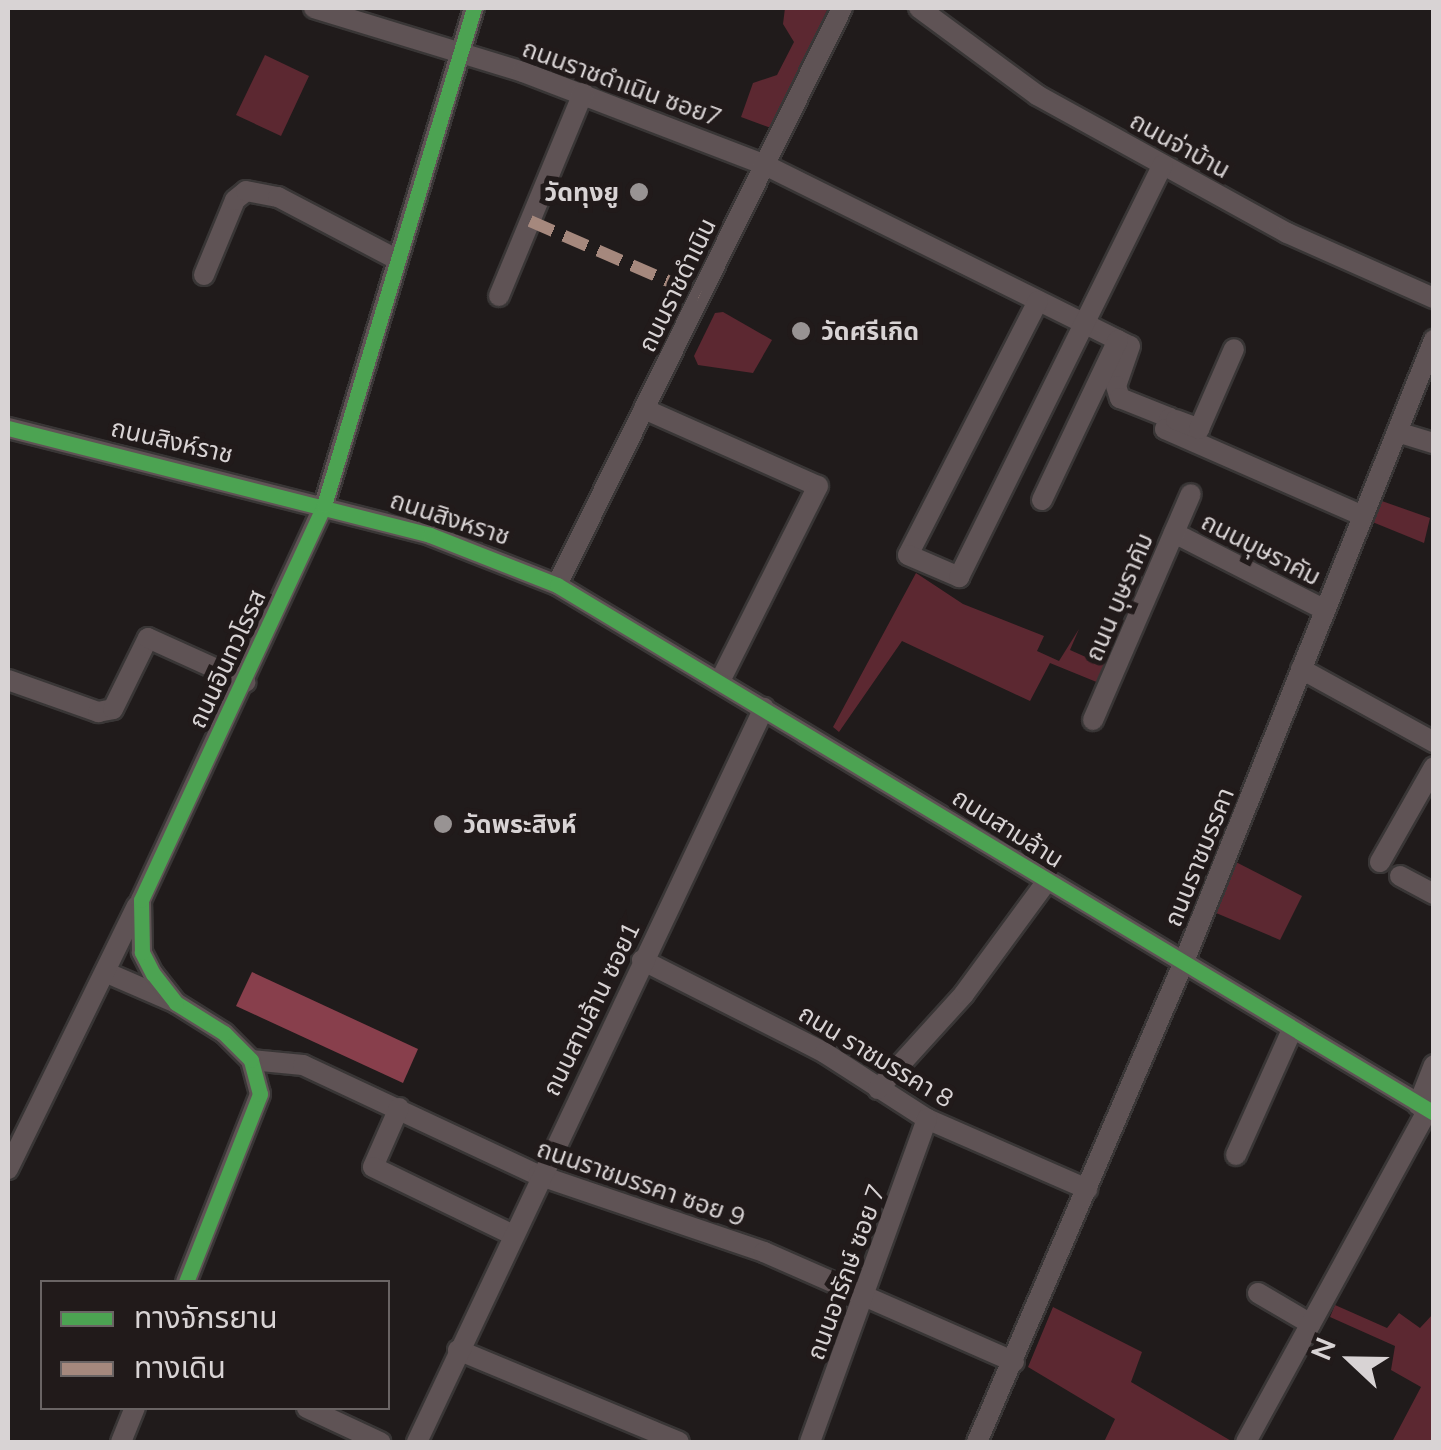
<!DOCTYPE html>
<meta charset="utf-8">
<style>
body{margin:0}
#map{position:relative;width:1441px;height:1450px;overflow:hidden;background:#201b1b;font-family:Mulish,"Noto Sans Thai",sans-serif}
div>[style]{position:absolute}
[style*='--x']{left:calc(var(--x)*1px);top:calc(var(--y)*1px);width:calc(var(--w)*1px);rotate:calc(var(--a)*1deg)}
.green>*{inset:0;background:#5c2831}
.water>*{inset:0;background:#883f4c}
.roads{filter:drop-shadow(2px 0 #393636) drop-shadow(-2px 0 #393636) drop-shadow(0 2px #393636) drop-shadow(0 -2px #393636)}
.minor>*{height:20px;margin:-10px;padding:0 10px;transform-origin:10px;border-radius:10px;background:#5f5355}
.quiet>*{height:12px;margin-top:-6px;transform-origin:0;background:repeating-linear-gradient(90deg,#a5887d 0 25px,transparent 0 37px)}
.cycleway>*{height:15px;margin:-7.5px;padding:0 7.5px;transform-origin:7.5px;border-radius:7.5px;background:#4ca352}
.dots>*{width:28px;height:28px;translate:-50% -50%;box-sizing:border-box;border:5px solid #211a1a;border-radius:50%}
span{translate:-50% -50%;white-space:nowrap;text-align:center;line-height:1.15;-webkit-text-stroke:10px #211a1a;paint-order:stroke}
.street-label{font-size:25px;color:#d8d3d4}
.poi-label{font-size:25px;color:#d8d3d4;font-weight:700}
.right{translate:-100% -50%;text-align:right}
.left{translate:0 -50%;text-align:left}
.frame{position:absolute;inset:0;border:10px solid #d8d3d4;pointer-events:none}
.legend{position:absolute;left:40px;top:1280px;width:350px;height:130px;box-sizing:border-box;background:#211a1a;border:2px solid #6a6464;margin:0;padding:12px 18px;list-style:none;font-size:30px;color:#d8d3d4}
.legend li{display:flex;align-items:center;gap:20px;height:50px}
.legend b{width:50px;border:2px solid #6a6464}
.north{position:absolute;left:1301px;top:1310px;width:100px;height:100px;-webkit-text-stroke:8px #211a1a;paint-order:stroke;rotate:292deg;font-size:28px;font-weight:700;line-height:40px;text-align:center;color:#d8d3d4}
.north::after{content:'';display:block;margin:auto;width:35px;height:45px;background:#d8d3d4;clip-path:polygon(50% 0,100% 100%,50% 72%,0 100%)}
</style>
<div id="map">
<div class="green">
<div style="clip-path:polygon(785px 8px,828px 8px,771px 128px,741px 117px,753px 83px,777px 75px,794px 42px,783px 24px)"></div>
<div style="clip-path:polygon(265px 55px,309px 76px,281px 136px,236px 115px)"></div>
<div style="clip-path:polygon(723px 312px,772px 340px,753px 373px,698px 365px,694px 356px,715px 313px)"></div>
<div style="clip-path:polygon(1379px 500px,1430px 518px,1424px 543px,1370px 521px)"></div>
<div style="clip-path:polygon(916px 573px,963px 604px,1044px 636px,1037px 651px,1059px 661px,1079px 629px,1070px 650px,1097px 662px,1105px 646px,1111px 657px,1099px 683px,1050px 663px,1030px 701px,902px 641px,839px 732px,833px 727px)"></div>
<div style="clip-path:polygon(1232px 860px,1302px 896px,1280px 940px,1209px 910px)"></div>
<div style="clip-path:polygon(1335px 1305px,1387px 1328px,1399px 1313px,1420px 1328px,1433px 1314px,1433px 1442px,1392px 1442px,1421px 1387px,1391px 1370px,1395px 1346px,1330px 1317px)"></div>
<div style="clip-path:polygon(1053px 1307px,1142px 1352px,1131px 1382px,1233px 1442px,1104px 1442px,1115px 1419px,1028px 1367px)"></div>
</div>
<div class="water">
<div style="clip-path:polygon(252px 972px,418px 1049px,403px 1083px,236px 1006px)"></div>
</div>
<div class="roads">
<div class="minor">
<div style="--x:314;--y:8;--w:219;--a:17"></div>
<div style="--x:523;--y:72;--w:259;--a:21"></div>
<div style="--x:765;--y:165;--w:407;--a:26.4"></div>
<div style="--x:1130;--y:346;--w:42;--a:109.3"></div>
<div style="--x:1116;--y:386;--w:13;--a:72"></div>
<div style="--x:1120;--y:398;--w:54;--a:21.8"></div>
<div style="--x:1170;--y:418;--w:12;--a:114"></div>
<div style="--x:1165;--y:429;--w:216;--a:23.7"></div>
<div style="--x:919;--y:8;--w:147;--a:36.4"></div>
<div style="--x:1037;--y:95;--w:286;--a:28.9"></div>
<div style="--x:1287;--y:233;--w:161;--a:23.9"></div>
<div style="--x:204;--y:275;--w:81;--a:-67.5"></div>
<div style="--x:235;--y:200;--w:14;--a:-39"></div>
<div style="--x:246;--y:191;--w:33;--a:11"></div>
<div style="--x:278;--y:197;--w:131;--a:27.7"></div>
<div style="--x:499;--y:296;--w:220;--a:-67.5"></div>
<div style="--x:1038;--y:301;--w:285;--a:117.1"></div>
<div style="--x:908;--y:555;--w:56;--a:23.3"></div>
<div style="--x:959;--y:577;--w:460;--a:-63.7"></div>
<div style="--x:644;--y:409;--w:190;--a:23.9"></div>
<div style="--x:818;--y:486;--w:218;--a:116.7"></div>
<div style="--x:1176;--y:420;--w:25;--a:21"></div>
<div style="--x:1199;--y:429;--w:87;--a:-66.4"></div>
<div style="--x:8;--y:428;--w:435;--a:14.2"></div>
<div style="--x:430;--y:535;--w:136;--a:21.5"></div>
<div style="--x:557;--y:585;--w:1024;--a:31.05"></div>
<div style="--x:1397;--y:432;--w:39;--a:17"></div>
<div style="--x:1042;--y:500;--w:177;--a:-64.6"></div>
<div style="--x:1174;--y:533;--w:169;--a:27"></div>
<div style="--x:557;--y:585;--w:644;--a:-63.71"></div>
<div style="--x:1301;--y:669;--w:152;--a:28.8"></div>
<div style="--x:8;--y:680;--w:96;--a:19.6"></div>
<div style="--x:98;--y:712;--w:15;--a:-11"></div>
<div style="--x:113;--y:709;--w:79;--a:-63.8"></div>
<div style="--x:148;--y:638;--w:107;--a:24.4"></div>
<div style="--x:1093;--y:720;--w:246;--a:-66.6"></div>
<div style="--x:1380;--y:862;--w:109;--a:-60.4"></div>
<div style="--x:1400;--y:876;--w:38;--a:28"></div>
<div style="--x:642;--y:960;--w:205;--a:26.9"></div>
<div style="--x:825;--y:1053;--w:121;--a:32.9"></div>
<div style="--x:927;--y:1119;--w:175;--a:23.6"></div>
<div style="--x:105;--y:972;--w:73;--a:23.4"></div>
<div style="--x:251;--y:1060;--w:52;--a:5.5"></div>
<div style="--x:303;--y:1065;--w:259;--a:25.1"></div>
<div style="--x:538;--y:1175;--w:239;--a:18.8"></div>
<div style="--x:764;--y:1252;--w:273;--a:23.7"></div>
<div style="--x:878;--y:1089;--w:128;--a:-47.8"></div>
<div style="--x:964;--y:994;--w:140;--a:-53.7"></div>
<div style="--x:1418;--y:1105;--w:43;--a:-68.2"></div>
<div style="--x:399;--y:1108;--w:64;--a:113.8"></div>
<div style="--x:373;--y:1167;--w:153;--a:25.9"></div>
<div style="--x:1236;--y:1155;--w:135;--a:-65.9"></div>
<div style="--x:8;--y:1169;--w:293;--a:-63.9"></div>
<div style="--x:186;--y:1282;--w:202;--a:-68.5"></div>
<div style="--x:260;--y:1094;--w:35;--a:-105"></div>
<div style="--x:251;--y:1060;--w:38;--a:-135"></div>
<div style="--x:224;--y:1033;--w:57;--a:-148"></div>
<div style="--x:176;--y:1003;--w:37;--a:-128"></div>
<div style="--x:153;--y:974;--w:25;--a:-117"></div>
<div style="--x:142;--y:952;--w:52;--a:-91.1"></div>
<div style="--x:141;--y:900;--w:435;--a:-65.1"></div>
<div style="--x:324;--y:505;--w:519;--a:-73.21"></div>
<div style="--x:1258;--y:1293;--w:61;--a:30.3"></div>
<div style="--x:458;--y:1350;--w:239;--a:22.6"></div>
<div style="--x:307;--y:1408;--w:81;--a:25"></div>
<div style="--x:121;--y:1442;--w:37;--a:-68"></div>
<div style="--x:417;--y:1442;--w:812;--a:-64.7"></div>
<div style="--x:810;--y:1442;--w:344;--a:-70.1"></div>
<div style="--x:977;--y:1442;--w:520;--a:-66.69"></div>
<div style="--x:1183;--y:964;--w:673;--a:-68.09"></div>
<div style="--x:1246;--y:1442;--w:379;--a:-61.3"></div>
</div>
</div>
<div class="quiet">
<div style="--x:530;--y:221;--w:185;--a:23.5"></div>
</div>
<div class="cycleway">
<div style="--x:8;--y:428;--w:435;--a:14.2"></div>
<div style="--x:430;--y:535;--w:136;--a:21.5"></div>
<div style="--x:557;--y:585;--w:1024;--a:31.05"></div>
<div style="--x:186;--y:1282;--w:202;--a:-68.5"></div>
<div style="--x:260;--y:1094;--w:35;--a:-105"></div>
<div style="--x:251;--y:1060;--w:38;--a:-135"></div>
<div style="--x:224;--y:1033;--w:57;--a:-148"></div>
<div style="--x:176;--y:1003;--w:37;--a:-128"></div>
<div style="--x:153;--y:974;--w:25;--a:-117"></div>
<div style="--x:142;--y:952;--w:52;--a:-91.1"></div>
<div style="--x:141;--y:900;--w:435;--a:-65.1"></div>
<div style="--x:324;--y:505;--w:519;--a:-73.21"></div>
</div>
<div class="dots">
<div style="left:639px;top:192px;background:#989393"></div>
<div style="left:801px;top:331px;background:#989393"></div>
<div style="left:443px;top:824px;background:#989393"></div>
</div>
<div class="street-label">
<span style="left:622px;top:83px;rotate:20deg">ถนนราชดำเนิน ซอย7</span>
<span style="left:1180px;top:145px;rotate:29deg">ถนนจ่าบ้าน</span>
<span style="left:677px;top:285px;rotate:-64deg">ถนนราชดำเนิน</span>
<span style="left:172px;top:441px;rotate:13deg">ถนนสิงห์ราช</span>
<span style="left:450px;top:518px;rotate:18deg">ถนนสิงหราช</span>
<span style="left:1261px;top:549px;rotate:27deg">ถนนบุษราคัม</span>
<span style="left:1119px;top:597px;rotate:-67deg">ถนน บุษราคัม</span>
<span style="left:227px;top:659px;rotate:-65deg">ถนนอินทวโรรส</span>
<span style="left:1008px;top:828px;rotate:32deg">ถนนสามล้าน</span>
<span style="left:1199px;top:857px;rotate:-68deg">ถนนราชมรรคา</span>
<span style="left:591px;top:1009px;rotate:-64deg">ถนนสามล้าน ซอย1</span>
<span style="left:876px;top:1056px;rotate:31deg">ถนน ราชมรรคา 8</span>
<span style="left:641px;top:1183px;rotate:19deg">ถนนราชมรรคา ซอย 9</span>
<span style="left:846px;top:1272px;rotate:-70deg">ถนนอารักษ์ ซอย 7</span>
</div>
<div class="poi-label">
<span class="right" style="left:619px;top:192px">วัดทุงยู</span>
<span class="left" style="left:821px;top:331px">วัดศรีเกิด</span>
<span class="left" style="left:463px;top:824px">วัดพระสิงห์</span>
</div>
<div class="frame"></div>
<ul class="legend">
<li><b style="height:12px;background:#4ca352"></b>ทางจักรยาน</li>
<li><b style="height:12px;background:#a5887d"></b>ทางเดิน</li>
</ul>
<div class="north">N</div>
</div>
